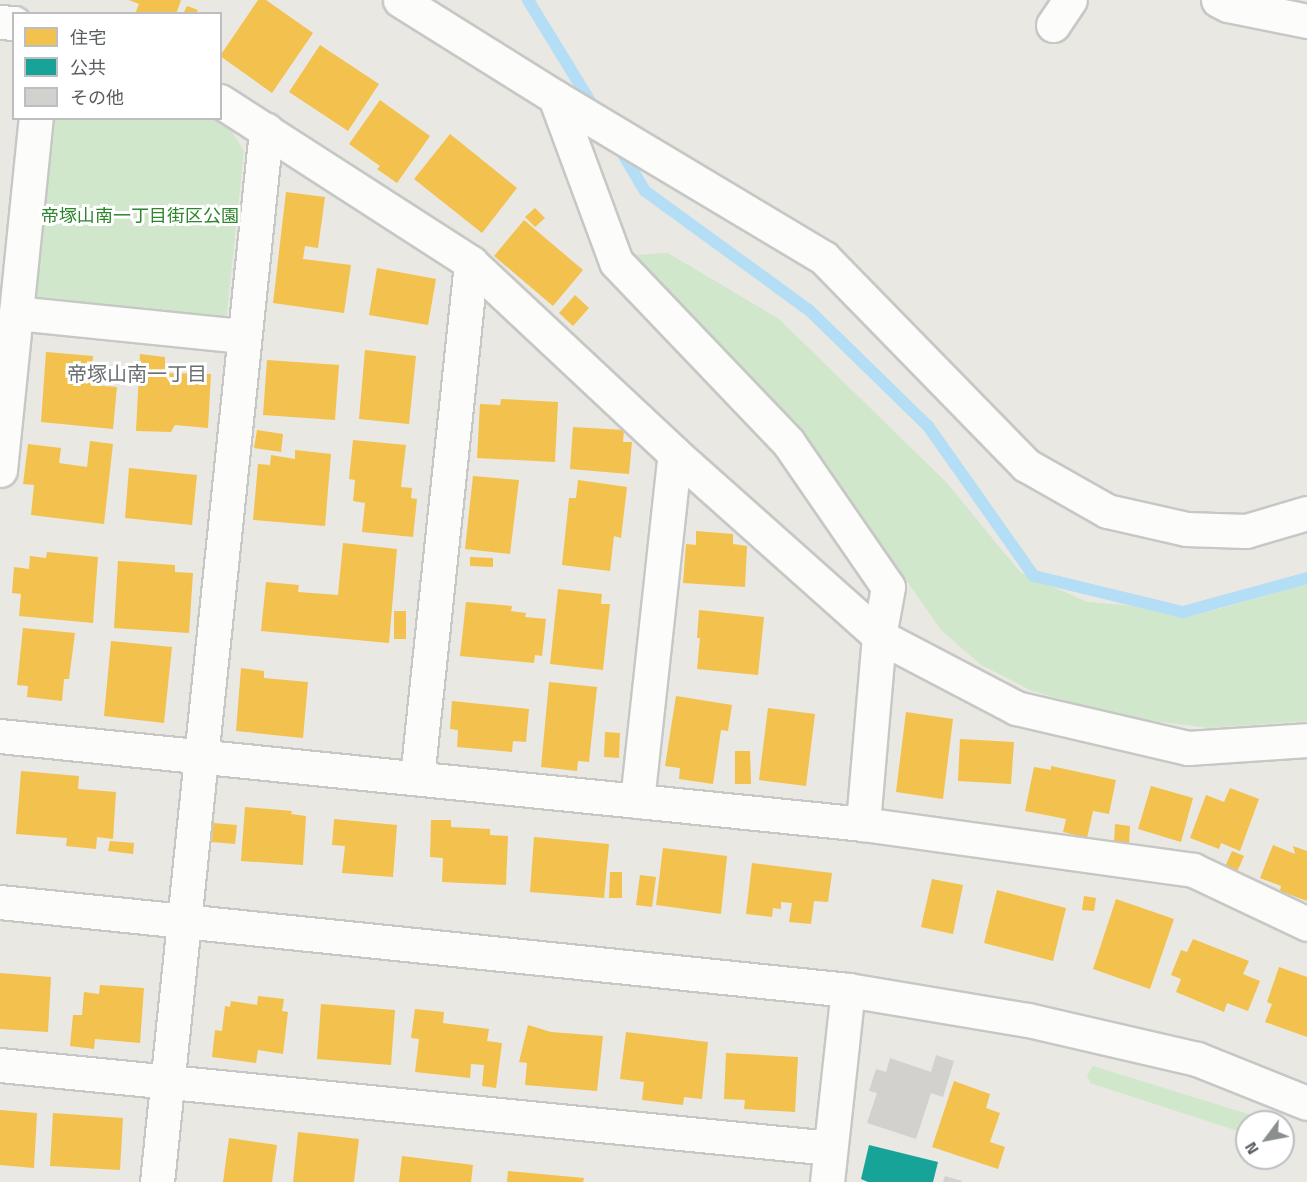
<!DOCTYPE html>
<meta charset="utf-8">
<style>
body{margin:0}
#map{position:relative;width:1307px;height:1182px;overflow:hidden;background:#eae8e2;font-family:"Titillium Web","Noto Sans JP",sans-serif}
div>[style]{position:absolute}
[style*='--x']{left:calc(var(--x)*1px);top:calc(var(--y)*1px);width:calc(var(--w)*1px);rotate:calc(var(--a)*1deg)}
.green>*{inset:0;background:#d0e7cb}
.homes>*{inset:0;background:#f2c14e}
.public>*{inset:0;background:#17a398}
.stream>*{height:12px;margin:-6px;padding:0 6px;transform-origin:6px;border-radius:6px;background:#b3def6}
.building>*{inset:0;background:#d3d1ce}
.roads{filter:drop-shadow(2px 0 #c7c7c6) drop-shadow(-2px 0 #c7c7c6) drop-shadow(0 2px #c7c7c6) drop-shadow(0 -2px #c7c7c6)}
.minor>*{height:33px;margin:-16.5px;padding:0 16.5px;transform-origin:16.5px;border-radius:16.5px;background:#fcfcfb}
.tertiary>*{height:33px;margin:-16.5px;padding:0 16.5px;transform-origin:16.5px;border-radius:16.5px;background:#fcfcfb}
span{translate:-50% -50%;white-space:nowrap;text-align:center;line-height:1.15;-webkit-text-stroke:6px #fff;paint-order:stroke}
.park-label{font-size:18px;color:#2d852d}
.neighbourhood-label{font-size:20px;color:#696f74}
.legend{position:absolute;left:12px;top:12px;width:210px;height:108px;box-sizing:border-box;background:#fff;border:2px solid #bcbec0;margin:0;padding:8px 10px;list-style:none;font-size:18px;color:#585d62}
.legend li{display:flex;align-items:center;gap:12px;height:30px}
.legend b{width:30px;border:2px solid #bcbec0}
.north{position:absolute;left:1235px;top:1110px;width:60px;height:60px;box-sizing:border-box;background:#fff;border:2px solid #bcbec0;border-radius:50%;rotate:238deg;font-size:16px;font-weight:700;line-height:24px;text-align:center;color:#585d62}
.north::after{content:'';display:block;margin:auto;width:21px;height:27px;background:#8b8e8f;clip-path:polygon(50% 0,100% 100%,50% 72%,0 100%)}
</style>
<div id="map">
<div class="green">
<div style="clip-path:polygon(217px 118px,229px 127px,244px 151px,226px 322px,35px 303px,53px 119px)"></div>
<div style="clip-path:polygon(668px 253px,779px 319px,946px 482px,1020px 572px,1087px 602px,1208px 612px,1307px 584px,1307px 721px,1209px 728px,1128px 718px,1032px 691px,981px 665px,941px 630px,807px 438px,635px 255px)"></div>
<div style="clip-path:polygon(1093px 1066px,1261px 1118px,1264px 1122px,1247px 1122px,1247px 1134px,1090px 1083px,1087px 1075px)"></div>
</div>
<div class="homes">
<div style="clip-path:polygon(129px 0,181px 0,176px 14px,135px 14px,139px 4px)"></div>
<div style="clip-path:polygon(258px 0,266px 0,313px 33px,272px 93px,220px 56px)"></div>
<div style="clip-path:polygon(187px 6px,198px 10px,196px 14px,183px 14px)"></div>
<div style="clip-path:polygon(320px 45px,379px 84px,348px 131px,289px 92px)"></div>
<div style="clip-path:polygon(380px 100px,430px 136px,397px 183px,377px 169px,380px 166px,349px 144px)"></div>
<div style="clip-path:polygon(450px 134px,517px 188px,482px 233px,414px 179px)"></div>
<div style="clip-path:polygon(286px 192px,325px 197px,318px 248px,305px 246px,303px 259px,351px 265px,344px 313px,273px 303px)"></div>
<div style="clip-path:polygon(535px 208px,545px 218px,535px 227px,525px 217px)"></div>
<div style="clip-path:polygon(524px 220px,583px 270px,553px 306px,494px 256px)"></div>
<div style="clip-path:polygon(377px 268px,436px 279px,428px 325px,369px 315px)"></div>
<div style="clip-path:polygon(575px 295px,589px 308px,573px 326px,559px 313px)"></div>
<div style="clip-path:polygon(365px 350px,416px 356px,409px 424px,359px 419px)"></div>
<div style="clip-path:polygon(46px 352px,93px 356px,91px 385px,117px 387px,113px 429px,41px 422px)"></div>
<div style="clip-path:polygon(140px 354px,165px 357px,165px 373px,211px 374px,208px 428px,175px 425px,171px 432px,136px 431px)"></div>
<div style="clip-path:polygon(267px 360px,339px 365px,335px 420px,263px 415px)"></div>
<div style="clip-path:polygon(501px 399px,558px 402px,555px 462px,477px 458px,480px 404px,500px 405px)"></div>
<div style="clip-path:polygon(573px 427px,624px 430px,623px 442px,632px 442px,629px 474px,570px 469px)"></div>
<div style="clip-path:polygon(257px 430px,283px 434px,281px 452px,254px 448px)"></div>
<div style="clip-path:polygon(353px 440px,406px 445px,401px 487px,412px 488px,411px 498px,417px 499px,413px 537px,362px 532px,365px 503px,353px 501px,355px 480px,349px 479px)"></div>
<div style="clip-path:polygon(90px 441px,113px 444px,104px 524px,31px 515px,34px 485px,23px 484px,28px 444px,61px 448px,59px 463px,87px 467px)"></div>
<div style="clip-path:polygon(295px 450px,331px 454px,325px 526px,253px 520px,258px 464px,270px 465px,271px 455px,295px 459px)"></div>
<div style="clip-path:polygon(129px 468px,197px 475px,192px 525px,125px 518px)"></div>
<div style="clip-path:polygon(473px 476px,519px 480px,510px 554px,465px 549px)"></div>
<div style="clip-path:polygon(578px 480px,627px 487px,621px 538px,614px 536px,610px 571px,562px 565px,569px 498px,576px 498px)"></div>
<div style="clip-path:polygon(696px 531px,733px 534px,733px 544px,747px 546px,745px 587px,683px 583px,686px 544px,696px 545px)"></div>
<div style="clip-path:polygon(343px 543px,397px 549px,389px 643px,261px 631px,266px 582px,299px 585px,298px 592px,338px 595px)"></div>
<div style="clip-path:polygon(47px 552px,98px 557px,93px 623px,19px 616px,21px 594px,12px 593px,14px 567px,29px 569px,30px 556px,46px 558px)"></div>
<div style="clip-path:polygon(470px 557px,493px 558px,493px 567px,470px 566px)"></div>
<div style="clip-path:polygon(118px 561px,175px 565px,175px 572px,193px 573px,189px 633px,114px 628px)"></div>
<div style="clip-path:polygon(558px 589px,602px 594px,601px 604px,610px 604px,603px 670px,550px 664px)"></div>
<div style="clip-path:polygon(466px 602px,512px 606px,511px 611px,526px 613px,525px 617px,546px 619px,542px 656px,535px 655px,534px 663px,460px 656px)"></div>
<div style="clip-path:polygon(699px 610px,764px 617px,758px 675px,697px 669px,700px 638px,697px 638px)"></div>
<div style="clip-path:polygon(394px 611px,406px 611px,406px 639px,394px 639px)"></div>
<div style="clip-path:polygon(23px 628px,75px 633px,69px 679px,64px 679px,62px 701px,27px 697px,28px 686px,17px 685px)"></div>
<div style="clip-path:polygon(111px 641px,172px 647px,164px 723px,104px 716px)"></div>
<div style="clip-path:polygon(241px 668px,264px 671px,264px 678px,308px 682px,303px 738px,236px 731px)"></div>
<div style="clip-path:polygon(549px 682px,597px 687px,589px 762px,578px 761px,577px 771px,541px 767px)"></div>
<div style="clip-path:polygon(676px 696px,732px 705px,728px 731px,721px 730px,713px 784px,679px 779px,680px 768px,665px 766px)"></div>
<div style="clip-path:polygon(452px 701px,529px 709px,526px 742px,513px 741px,512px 752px,457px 747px,458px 730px,450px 729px)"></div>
<div style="clip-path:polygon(768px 708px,815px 714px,806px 786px,759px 780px)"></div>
<div style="clip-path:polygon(906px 712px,953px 719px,943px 799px,896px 792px)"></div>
<div style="clip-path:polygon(605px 732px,620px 733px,619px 758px,604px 757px)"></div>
<div style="clip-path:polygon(960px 739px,1014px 742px,1011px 784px,958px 781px)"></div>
<div style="clip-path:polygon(735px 751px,750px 751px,751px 784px,735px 784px)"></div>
<div style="clip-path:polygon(1051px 766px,1116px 780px,1109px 814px,1093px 811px,1087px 838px,1063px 832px,1066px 819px,1025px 811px,1034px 767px,1051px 770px)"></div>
<div style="clip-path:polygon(21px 771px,79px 776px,78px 789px,116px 792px,113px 839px,97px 837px,96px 849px,66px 846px,67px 838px,16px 834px)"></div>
<div style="clip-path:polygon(1151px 786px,1193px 798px,1181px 842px,1138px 829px)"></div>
<div style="clip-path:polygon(1230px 788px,1259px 799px,1240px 851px,1221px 843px,1219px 849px,1190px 838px,1206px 795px,1224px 802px)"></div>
<div style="clip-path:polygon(245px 807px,292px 811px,291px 814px,306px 816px,303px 865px,241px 861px)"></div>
<div style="clip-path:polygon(334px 819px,397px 825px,393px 877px,342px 873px,345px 846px,332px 845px)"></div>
<div style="clip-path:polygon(431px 820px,451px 820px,451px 827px,490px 829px,490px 835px,508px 836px,506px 885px,442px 882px,443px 858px,430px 857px)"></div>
<div style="clip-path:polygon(213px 823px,237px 825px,235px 844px,212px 842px)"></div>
<div style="clip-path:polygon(1115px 824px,1130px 826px,1129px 844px,1114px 843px)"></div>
<div style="clip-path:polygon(534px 837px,609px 844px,604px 898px,530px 892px)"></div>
<div style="clip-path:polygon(110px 841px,134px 843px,133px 854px,108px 851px)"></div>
<div style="clip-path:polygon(1273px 845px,1295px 854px,1293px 846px,1307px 851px,1307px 901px,1280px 891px,1281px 886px,1260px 878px)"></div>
<div style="clip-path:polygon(663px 848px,727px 856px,721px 914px,656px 905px)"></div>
<div style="clip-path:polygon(1232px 851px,1244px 856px,1236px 874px,1224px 869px)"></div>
<div style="clip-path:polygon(752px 863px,832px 873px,828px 902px,814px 901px,811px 924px,789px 922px,792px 903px,781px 902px,781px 909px,773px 908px,772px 917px,746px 914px)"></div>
<div style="clip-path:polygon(610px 872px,622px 872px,622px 898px,609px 898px)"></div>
<div style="clip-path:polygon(640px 875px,656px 877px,652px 907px,636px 905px)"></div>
<div style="clip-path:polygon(932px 879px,963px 885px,953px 934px,921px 927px)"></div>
<div style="clip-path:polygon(997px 890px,1066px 908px,1053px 961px,984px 943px)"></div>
<div style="clip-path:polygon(1084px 896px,1096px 898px,1094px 911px,1082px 910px)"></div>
<div style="clip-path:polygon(1116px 899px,1174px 919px,1150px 989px,1093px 969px)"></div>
<div style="clip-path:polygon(1193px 939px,1249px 961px,1243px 974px,1260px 981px,1248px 1011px,1227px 1003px,1224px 1012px,1176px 992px,1181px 979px,1171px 975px,1181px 950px,1187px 952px)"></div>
<div style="clip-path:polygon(1279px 967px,1307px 977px,1307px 1037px,1265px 1022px,1272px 1004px,1267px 1002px)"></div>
<div style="clip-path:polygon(0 973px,51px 977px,48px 1032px,0 1029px)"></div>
<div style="clip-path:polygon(100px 985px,144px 988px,140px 1043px,95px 1039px,94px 1049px,70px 1046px,73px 1015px,82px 1015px,84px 992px,99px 994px)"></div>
<div style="clip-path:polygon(258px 996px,284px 999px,282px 1011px,288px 1012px,283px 1054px,258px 1050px,256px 1063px,212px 1057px,215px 1030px,222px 1031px,225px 1006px,230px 1007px,231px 1001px,257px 1005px)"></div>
<div style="clip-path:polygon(321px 1004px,395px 1010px,391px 1065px,317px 1059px)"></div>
<div style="clip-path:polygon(415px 1009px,444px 1012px,443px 1023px,489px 1029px,487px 1041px,502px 1043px,496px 1088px,482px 1086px,484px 1065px,471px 1064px,470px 1078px,415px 1072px,419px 1039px,411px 1038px)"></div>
<div style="clip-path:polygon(528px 1025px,551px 1032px,603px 1036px,597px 1091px,525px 1085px,527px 1063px,519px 1062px)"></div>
<div style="clip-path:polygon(626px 1032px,708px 1042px,702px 1099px,684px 1097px,683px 1105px,642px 1100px,644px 1082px,620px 1079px)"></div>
<div style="clip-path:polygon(726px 1053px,798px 1057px,795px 1112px,744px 1109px,745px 1100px,724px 1099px)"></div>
<div style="clip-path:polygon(954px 1081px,990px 1094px,986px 1108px,1000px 1113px,990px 1142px,1005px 1147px,998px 1169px,932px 1147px)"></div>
<div style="clip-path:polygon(0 1110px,37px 1113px,34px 1168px,0 1165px)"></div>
<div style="clip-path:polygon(53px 1113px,123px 1118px,120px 1170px,50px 1166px)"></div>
<div style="clip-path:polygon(298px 1132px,359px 1139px,354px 1182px,293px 1182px)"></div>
<div style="clip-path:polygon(229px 1138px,277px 1145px,272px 1182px,223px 1182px)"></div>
<div style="clip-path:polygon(402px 1156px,473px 1165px,471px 1182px,399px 1182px)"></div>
<div style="clip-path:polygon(508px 1171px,584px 1178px,583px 1182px,507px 1182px)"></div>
</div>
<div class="public">
<div style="clip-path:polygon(869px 1145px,938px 1162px,933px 1182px,868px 1182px,861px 1179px)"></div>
</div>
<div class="stream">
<div style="--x:528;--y:0;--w:130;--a:58.5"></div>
<div style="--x:618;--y:146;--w:52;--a:59"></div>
<div style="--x:645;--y:191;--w:203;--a:36"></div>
<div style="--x:809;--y:310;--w:166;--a:44.3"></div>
<div style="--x:928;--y:426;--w:184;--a:54.8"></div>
<div style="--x:1034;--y:576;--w:153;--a:13.6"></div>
<div style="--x:1183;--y:612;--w:129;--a:-15.3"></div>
</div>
<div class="building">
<div style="clip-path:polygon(936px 1055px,954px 1061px,943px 1097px,931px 1093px,916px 1139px,867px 1123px,877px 1093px,869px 1091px,876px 1069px,886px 1072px,890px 1058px,931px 1072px)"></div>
<div style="clip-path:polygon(945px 1176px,962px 1181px,962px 1182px,943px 1182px)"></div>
</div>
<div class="roads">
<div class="minor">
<div style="--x:1218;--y:0;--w:11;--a:27"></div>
<div style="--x:1228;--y:5;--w:81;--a:11.4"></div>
<div style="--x:0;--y:22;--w:14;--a:4"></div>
<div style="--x:1053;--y:25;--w:30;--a:-56"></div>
<div style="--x:555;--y:97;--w:176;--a:69.7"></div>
<div style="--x:616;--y:262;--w:249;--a:46.3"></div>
<div style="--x:788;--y:442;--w:176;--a:55.4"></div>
<div style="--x:888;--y:587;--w:50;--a:100.4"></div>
<div style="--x:879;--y:636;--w:189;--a:94.9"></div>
<div style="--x:220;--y:101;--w:299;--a:32.8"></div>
<div style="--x:471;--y:263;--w:279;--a:43.1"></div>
<div style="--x:675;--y:454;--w:273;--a:41.7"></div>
<div style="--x:879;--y:636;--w:155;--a:27.7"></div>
<div style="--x:1016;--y:708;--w:177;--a:13.1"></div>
<div style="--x:1188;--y:748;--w:119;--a:-3.8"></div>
<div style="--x:16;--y:313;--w:229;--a:5.8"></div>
<div style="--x:0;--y:470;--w:354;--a:-84.2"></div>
<div style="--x:0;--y:736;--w:867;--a:5.82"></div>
<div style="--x:863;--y:824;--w:333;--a:7.9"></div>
<div style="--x:1193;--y:870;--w:126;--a:25.3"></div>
<div style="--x:417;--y:778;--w:518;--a:-84.01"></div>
<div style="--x:637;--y:801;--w:349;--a:-83.8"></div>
<div style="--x:0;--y:1065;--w:834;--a:5.71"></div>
<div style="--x:157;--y:1182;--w:1058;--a:-84.08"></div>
<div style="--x:827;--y:1182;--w:193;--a:-83.8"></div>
</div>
<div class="tertiary">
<div style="--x:400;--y:0;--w:183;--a:32"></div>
<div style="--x:555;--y:97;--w:313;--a:30.9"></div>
<div style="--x:824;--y:258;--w:289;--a:45.7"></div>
<div style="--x:1026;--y:465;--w:93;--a:29.6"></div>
<div style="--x:1107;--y:511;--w:81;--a:12.8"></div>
<div style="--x:1186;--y:529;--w:60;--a:1.9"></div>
<div style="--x:1246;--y:531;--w:64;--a:-16.4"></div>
<div style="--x:0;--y:902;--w:853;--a:5.92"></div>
<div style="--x:848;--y:990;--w:182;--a:9.5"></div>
<div style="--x:1028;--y:1020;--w:173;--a:13"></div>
<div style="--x:1197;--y:1059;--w:118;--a:21.8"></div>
</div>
</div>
<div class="park-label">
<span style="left:140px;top:216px">帝塚山南一丁目街区公園</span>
</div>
<div class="neighbourhood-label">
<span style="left:137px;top:373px">帝塚山南一丁目</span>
</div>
<ul class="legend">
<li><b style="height:16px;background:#f2c14e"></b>住宅</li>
<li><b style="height:16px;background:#17a398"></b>公共</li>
<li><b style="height:16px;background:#d3d1ce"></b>その他</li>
</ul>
<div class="north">N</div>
</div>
